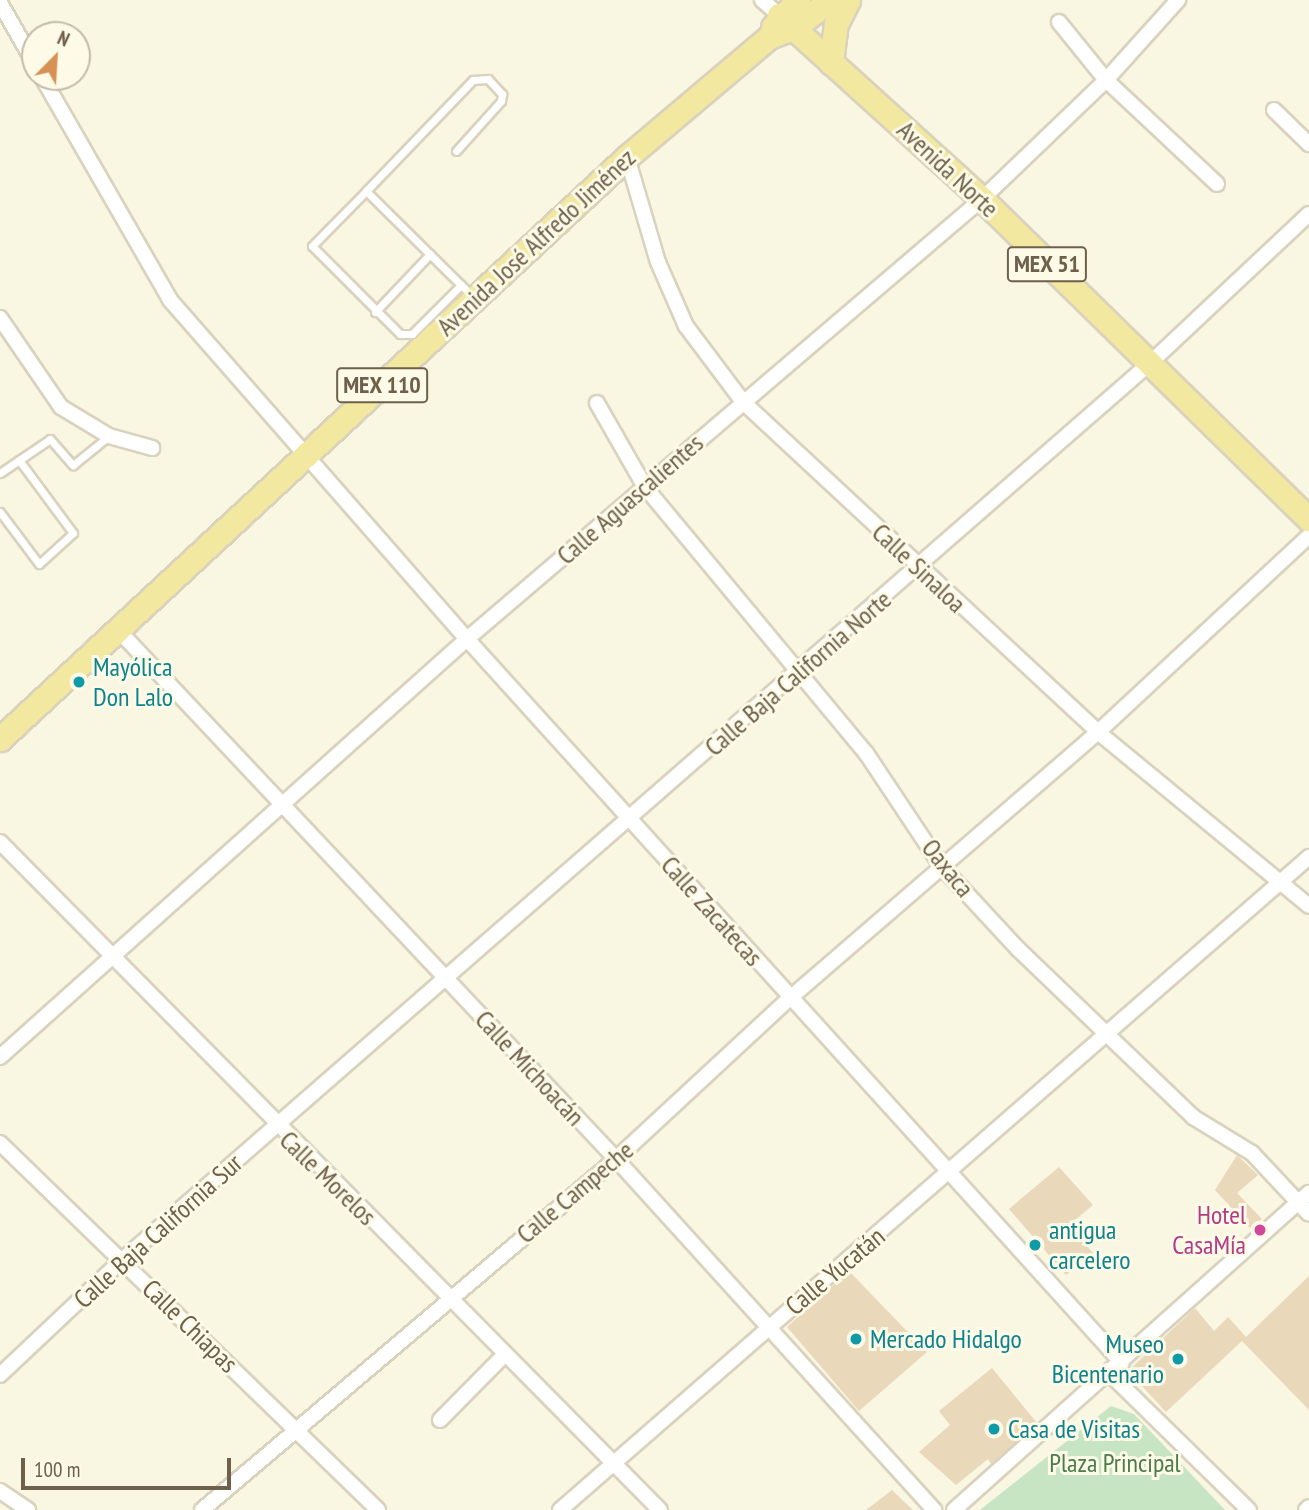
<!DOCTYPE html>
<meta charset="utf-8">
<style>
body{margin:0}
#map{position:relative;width:1309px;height:1510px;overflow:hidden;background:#f9f6e2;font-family:"PT Sans Narrow",sans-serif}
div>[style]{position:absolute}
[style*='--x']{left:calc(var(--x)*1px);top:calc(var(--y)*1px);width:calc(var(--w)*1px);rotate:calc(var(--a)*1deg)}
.green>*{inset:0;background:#c7e5c2}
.building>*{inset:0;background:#e9d9ba}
.roads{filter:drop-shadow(2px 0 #d9d2bd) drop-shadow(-2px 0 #d9d2bd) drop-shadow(0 2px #d9d2bd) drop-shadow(0 -2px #d9d2bd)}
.lane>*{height:7px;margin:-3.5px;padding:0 3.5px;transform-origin:3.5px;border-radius:3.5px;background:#fff}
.street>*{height:14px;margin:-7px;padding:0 7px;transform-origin:7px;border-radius:7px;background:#fff}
.primary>*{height:23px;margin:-11.5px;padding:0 11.5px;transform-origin:11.5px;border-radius:11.5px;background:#f2e8a0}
.dots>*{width:19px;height:19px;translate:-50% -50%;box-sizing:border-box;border:4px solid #fdfae7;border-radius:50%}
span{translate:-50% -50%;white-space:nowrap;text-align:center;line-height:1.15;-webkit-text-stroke:6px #fdfae7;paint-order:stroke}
.shield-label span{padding:2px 5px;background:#fdfae7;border:2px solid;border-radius:5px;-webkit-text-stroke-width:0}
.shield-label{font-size:24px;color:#6e604b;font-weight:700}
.street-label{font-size:26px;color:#6e604b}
.culture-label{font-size:26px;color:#0d838f}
.left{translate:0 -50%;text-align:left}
.right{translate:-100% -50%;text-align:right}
.hotel-label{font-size:26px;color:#b23c85}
.park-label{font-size:26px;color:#4c7d4b}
.north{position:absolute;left:21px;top:21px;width:70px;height:70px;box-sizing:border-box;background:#fdfae7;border:2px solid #c4bca9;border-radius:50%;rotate:24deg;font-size:19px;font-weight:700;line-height:28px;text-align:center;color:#6e604b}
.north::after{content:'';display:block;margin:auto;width:24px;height:32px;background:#d79253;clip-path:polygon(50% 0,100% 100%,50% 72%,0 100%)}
.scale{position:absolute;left:21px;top:1458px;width:210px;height:32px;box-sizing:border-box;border:4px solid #6e604b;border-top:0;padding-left:9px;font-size:21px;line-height:24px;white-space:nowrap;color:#6e604b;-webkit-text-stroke:5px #fdfae7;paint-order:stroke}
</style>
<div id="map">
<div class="green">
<div style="clip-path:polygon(1111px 1406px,1134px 1414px,1225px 1510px,980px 1510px)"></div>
</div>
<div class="building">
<div style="clip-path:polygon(1237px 1155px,1258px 1175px,1237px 1193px,1262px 1219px,1250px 1228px,1215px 1190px)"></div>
<div style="clip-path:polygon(1059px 1167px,1093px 1205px,1069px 1225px,1093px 1253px,1066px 1275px,1009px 1209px)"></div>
<div style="clip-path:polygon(849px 1271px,927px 1352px,859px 1411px,787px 1327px)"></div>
<div style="clip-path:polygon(1309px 1276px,1309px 1410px,1242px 1341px,1166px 1412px,1128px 1371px,1195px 1308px,1214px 1331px,1228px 1317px,1246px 1337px)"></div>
<div style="clip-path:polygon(992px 1368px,1037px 1423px,991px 1464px,988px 1459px,956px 1485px,919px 1452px,950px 1425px,939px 1411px)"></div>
<div style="clip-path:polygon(892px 1490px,913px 1510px,866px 1510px)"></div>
</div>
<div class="roads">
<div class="lane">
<div style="--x:366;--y:191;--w:154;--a:-46.1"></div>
<div style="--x:473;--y:80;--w:15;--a:-4"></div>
<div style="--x:488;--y:79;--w:21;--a:47"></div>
<div style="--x:502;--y:94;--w:7;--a:98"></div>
<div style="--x:501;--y:101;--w:67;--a:132"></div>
<div style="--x:461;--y:285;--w:69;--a:135"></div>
<div style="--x:412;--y:334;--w:12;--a:180"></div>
<div style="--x:400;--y:334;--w:124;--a:-135"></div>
<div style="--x:312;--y:246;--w:77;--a:-45.5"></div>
<div style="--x:366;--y:191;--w:149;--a:44.7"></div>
<div style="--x:375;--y:312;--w:80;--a:-46.5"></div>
<div style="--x:0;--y:473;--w:60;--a:-34.2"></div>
<div style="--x:50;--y:439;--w:35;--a:49"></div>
<div style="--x:73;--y:465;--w:46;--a:-38.9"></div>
<div style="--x:0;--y:512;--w:65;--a:53.1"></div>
<div style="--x:39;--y:564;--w:46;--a:-42.4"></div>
<div style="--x:73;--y:533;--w:91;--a:-126.5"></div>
</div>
<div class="street">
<div style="--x:762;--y:0;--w:23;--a:41"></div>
<div style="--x:0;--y:3;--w:70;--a:60.2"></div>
<div style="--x:1059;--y:22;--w:75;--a:51"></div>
<div style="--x:1106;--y:80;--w:152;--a:43.1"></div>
<div style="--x:42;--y:77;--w:257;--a:60.1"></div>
<div style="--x:170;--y:300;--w:451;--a:48.8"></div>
<div style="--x:467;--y:639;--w:976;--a:47.86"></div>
<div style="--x:1274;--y:110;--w:49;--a:44.2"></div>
<div style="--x:627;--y:157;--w:109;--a:73.6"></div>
<div style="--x:658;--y:262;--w:70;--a:66.4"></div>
<div style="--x:686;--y:326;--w:95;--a:53.1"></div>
<div style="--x:743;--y:402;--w:485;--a:42.9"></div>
<div style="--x:1098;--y:732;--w:273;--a:39.5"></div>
<div style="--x:0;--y:318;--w:108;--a:55.6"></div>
<div style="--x:61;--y:407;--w:56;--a:31.1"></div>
<div style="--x:109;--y:436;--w:45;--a:15.6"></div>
<div style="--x:597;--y:403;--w:97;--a:60.3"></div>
<div style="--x:645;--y:487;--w:346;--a:50.3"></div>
<div style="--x:866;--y:753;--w:137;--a:56.3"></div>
<div style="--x:942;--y:867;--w:112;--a:47.2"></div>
<div style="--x:1018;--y:949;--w:243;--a:43.8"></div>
<div style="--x:1193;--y:1117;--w:69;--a:31.4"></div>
<div style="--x:1252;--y:1153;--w:83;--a:46.9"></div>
<div style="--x:119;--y:631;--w:725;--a:46.73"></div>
<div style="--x:616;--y:1159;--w:474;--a:47.8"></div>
<div style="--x:0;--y:842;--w:939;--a:45.35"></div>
<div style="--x:0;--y:1057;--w:627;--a:-41.83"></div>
<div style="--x:467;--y:639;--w:677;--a:-40.51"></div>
<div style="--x:982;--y:199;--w:172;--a:-43.8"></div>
<div style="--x:1106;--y:80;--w:108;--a:-48"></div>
<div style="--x:0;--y:1143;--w:527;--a:44.15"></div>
<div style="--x:0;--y:1375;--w:166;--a:-43.3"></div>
<div style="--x:121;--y:1261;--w:1364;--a:-41.11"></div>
<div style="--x:1149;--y:364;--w:219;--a:-43.2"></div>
<div style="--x:1111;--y:1375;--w:193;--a:44.4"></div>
<div style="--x:440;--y:1420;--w:93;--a:-45.4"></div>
<div style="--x:0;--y:1491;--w:34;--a:34"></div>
<div style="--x:202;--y:1510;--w:543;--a:-40.29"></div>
<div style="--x:616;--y:1159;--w:237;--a:-42.8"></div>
<div style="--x:790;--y:998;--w:407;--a:-40.8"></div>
<div style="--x:1098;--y:732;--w:288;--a:-42.9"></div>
<div style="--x:560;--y:1510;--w:994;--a:-41.08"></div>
<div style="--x:954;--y:1510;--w:476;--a:-41.8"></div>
<div style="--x:1306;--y:1510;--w:4;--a:-45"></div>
</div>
<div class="primary">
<div style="--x:779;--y:15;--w:274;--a:42.2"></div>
<div style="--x:982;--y:199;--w:458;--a:44.4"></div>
<div style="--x:773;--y:27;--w:37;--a:-47"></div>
<div style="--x:831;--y:63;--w:39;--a:-83"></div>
<div style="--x:836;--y:24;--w:27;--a:-63"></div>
<div style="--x:0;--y:739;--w:855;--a:-42.87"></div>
<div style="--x:627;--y:157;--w:186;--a:-40.2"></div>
<div style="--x:769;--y:37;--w:26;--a:-21"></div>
<div style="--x:793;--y:28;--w:47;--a:-36.4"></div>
</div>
</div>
<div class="dots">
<div style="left:79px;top:682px;background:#0f9aa8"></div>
<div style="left:1260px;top:1230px;background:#d1479c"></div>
<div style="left:1035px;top:1245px;background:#0f9aa8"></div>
<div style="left:856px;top:1339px;background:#0f9aa8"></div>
<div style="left:1178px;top:1359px;background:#0f9aa8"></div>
<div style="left:994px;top:1429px;background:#0f9aa8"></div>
</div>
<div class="shield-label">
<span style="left:1047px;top:264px">MEX 51</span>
<span style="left:382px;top:385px">MEX 110</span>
</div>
<div class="street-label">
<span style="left:948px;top:169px;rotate:43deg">Avenida Norte</span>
<span style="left:536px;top:242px;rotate:-43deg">Avenida José Alfredo Jiménez</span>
<span style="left:630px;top:499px;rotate:-41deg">Calle Aguascalientes</span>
<span style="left:919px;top:568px;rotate:43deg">Calle Sinaloa</span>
<span style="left:798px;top:673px;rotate:-41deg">Calle Baja California Norte</span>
<span style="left:948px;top:868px;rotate:51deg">Oaxaca</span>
<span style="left:712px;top:911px;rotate:48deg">Calle Zacatecas</span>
<span style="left:530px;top:1068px;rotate:47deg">Calle Michoacán</span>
<span style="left:328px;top:1178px;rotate:44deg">Calle Morelos</span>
<span style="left:575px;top:1192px;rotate:-40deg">Calle Campeche</span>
<span style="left:158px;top:1231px;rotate:-42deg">Calle Baja California Sur</span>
<span style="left:835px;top:1271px;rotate:-40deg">Calle Yucatán</span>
<span style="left:190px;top:1326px;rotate:44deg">Calle Chiapas</span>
</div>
<div class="culture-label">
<span class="left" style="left:93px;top:682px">Mayólica<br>Don Lalo</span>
<span class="left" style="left:1049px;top:1245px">antigua<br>carcelero</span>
<span class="left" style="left:870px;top:1339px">Mercado Hidalgo</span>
<span class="right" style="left:1164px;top:1359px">Museo<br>Bicentenario</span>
<span class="left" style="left:1008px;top:1429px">Casa de Visitas</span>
</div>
<div class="hotel-label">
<span class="right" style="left:1246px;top:1230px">Hotel<br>CasaMía</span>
</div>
<div class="park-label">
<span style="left:1115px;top:1463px">Plaza Principal</span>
</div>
<div class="north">N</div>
<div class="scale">100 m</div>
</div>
